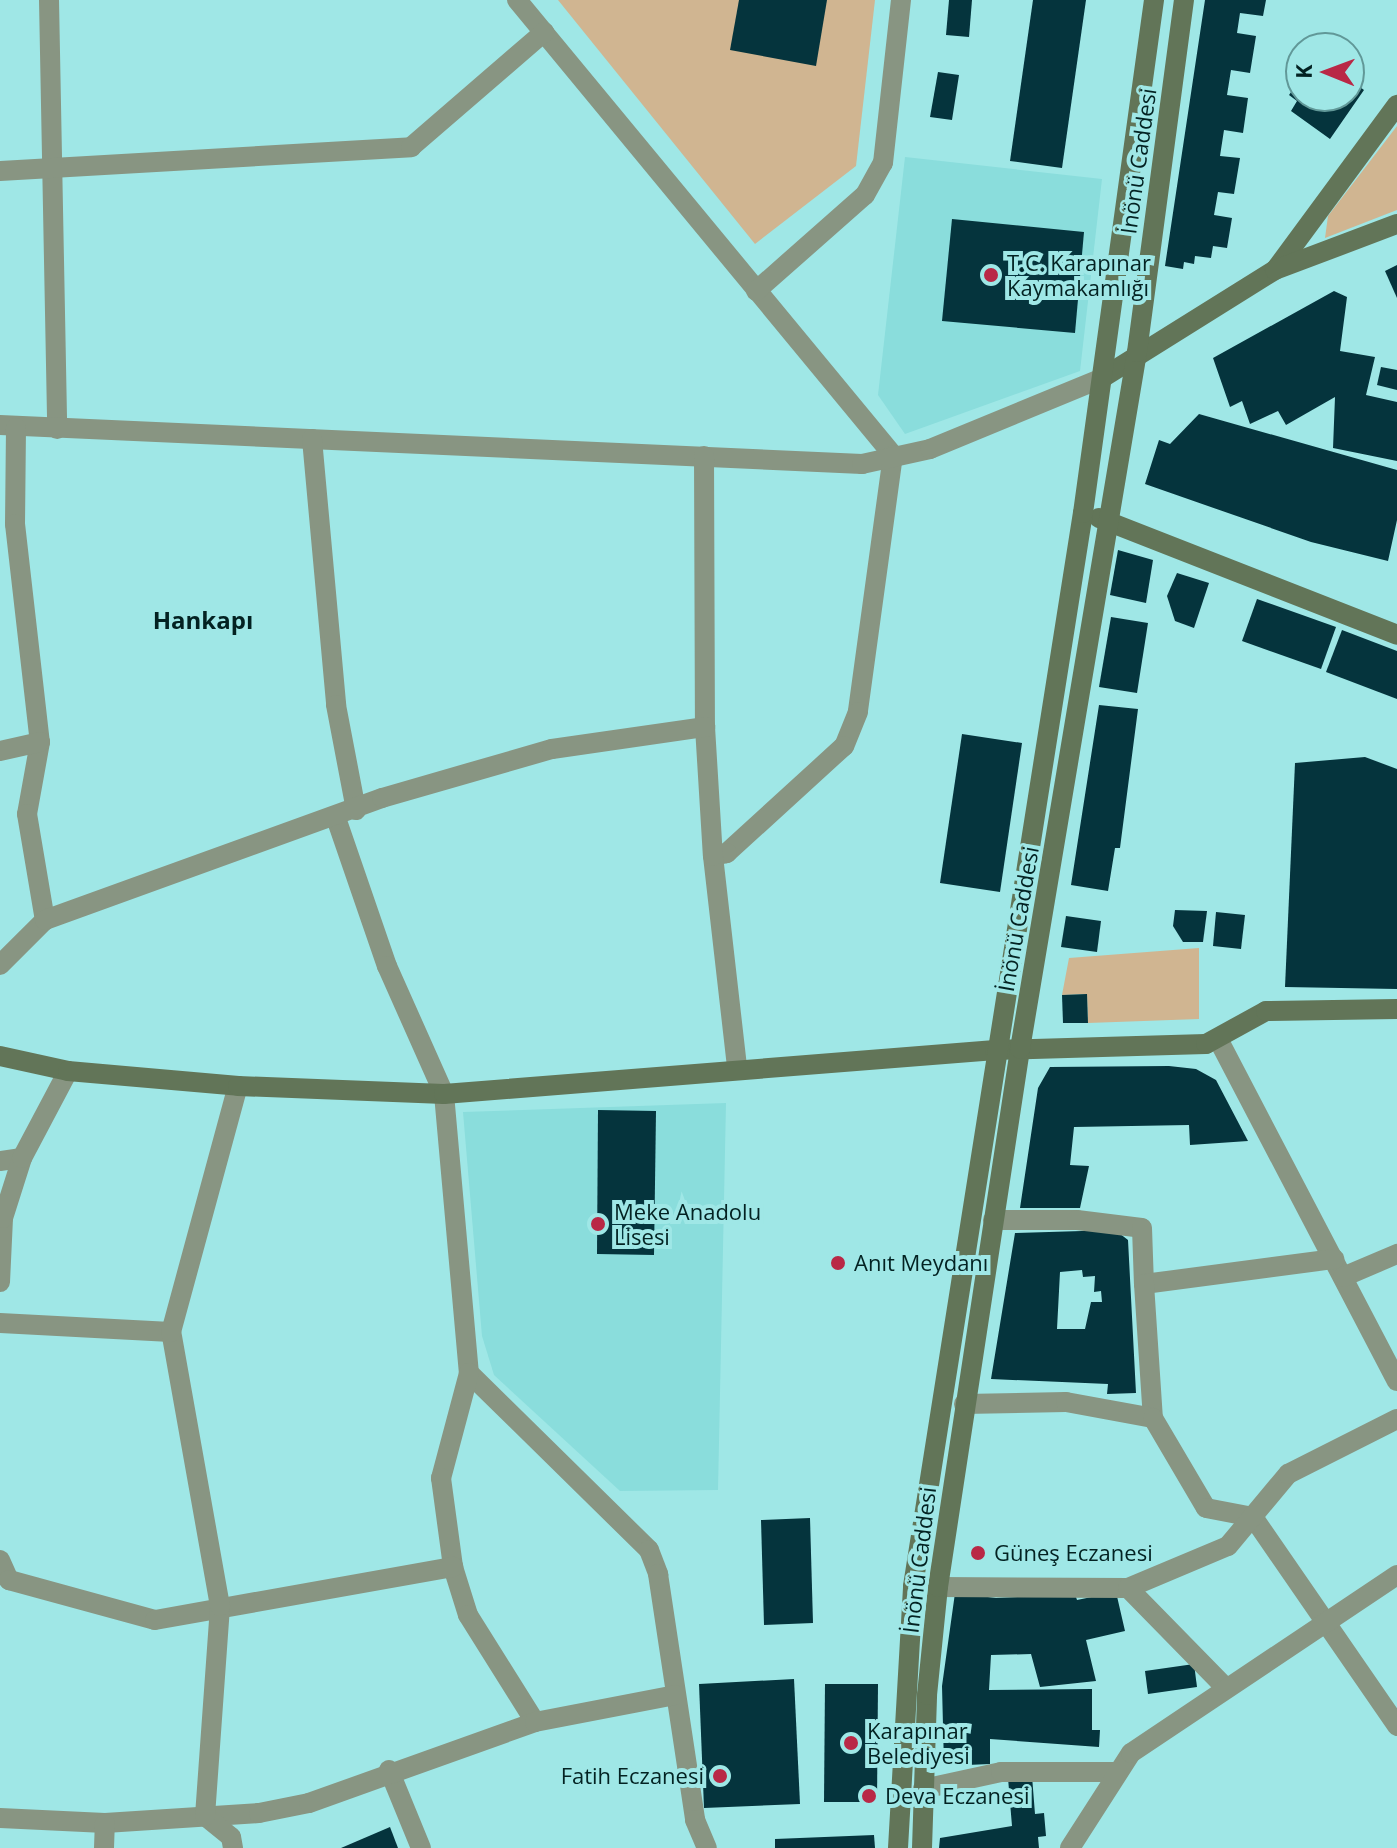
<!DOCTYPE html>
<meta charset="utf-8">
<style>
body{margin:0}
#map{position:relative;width:1397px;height:1848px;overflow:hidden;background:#9fe7e6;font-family:"Open Sans",sans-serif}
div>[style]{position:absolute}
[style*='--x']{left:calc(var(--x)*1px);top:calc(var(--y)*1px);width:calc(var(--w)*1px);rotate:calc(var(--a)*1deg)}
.built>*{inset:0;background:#8adddc}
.green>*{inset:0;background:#d0b591}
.building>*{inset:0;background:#05343d}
.street>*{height:20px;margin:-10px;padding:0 10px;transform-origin:10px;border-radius:10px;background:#889582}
.secondary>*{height:20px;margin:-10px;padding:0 10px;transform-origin:10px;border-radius:10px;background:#627558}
.dots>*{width:22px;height:22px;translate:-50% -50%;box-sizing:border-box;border:4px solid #9fe7e6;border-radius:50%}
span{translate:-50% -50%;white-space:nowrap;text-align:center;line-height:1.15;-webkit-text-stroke:8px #9fe7e6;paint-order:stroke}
.street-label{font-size:22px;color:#032222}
.poi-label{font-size:22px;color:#032222}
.left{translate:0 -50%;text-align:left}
.right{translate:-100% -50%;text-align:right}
.neighbourhood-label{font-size:24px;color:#032222;font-weight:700}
.north{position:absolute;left:1285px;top:32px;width:80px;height:80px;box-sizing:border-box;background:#9fe7e6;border:2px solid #619898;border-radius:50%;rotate:271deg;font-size:22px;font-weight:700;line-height:32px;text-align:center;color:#032222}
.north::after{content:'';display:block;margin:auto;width:28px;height:36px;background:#b92846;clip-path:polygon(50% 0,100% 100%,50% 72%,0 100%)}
</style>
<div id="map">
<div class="built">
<div style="clip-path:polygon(905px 157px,1102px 179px,1080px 371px,905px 434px,878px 395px)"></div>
<div style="clip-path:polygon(726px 1103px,718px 1490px,620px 1491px,494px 1375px,482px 1336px,463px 1112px)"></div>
</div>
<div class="green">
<div style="clip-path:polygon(558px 0,875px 0,856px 166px,755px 244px)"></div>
<div style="clip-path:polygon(1397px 126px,1397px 210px,1325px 238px,1328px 216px)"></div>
<div style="clip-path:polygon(1199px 948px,1199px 1019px,1088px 1023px,1087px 994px,1062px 995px,1069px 958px)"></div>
</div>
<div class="building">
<div style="clip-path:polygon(739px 0,827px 0,816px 66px,730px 50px)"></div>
<div style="clip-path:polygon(949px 0,972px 0,969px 37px,946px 35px)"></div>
<div style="clip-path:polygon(1033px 0,1086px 0,1062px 168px,1010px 161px)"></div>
<div style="clip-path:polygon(1205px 0,1266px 0,1263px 16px,1240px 13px,1237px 33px,1256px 36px,1250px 73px,1231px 70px,1227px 95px,1248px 98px,1243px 133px,1224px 130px,1220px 156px,1240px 158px,1234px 194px,1218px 192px,1214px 215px,1232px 218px,1227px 248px,1213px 246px,1211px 258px,1195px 256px,1194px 264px,1184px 262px,1183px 269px,1165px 266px)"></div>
<div style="clip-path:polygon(938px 72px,959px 75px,952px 120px,930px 117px)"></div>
<div style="clip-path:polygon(1301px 78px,1301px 96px,1349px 96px,1349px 79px,1364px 90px,1330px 139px,1291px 111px,1297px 101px,1289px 95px)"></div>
<div style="clip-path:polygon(952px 219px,1084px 232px,1075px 333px,942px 321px)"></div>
<div style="clip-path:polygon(1397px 265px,1397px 298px,1385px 271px)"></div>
<div style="clip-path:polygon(1334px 291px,1347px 297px,1340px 351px,1375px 357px,1366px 395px,1397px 402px,1397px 461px,1333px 448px,1335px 397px,1286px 425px,1278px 411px,1250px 424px,1242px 401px,1230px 407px,1213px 358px)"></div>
<div style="clip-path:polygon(1381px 367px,1397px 370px,1397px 390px,1377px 385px)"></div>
<div style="clip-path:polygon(1199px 414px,1397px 470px,1397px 520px,1388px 561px,1311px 542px,1145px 484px,1159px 440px,1170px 444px)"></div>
<div style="clip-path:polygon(1118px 550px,1153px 560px,1146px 603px,1110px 595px)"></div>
<div style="clip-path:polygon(1177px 573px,1209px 583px,1194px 628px,1175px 621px,1167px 596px)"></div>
<div style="clip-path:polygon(1257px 599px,1336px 627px,1321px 669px,1242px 641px)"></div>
<div style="clip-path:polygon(1111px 617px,1148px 623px,1137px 693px,1099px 687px)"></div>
<div style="clip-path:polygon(1342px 630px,1397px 651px,1397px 699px,1326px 672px)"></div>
<div style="clip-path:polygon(1099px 705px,1138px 709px,1120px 848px,1115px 848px,1108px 891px,1071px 885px)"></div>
<div style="clip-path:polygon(962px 734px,1022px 743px,1000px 892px,940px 883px)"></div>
<div style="clip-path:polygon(1365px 757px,1397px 769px,1397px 989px,1285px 987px,1295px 763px)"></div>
<div style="clip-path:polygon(1175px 910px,1207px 911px,1203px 942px,1183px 942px,1173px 926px)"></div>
<div style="clip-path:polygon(1216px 912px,1245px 915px,1241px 949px,1213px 946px)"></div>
<div style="clip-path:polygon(1066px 916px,1101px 921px,1097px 952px,1061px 947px)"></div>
<div style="clip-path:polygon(1087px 994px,1088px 1023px,1063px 1023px,1062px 995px)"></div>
<div style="clip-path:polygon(1169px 1066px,1196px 1069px,1216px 1080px,1248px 1141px,1190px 1145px,1189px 1125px,1074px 1127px,1070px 1165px,1089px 1166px,1080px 1208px,1020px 1208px,1038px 1088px,1050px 1067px)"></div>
<div style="clip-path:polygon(598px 1110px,656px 1111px,654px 1255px,597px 1254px)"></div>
<div style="clip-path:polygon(evenodd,1115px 1230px,1128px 1240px,1136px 1393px,1107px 1394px,1108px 1384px,991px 1379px,1015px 1233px,1115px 1230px,1082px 1270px,1083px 1277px,1095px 1276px,1094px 1292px,1101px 1291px,1102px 1302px,1091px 1302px,1085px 1329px,1057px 1329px,1060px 1272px,1082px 1270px)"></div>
<div style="clip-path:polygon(810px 1518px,813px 1623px,764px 1625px,761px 1520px)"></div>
<div style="clip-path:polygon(1116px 1592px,1125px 1631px,1086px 1640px,1096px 1681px,1040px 1687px,1031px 1654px,991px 1655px,989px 1690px,1092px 1689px,1092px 1730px,1100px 1730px,1099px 1747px,990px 1739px,990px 1764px,944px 1766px,942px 1686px,955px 1593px,996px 1598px,1075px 1594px,1077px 1600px)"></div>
<div style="clip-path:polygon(1194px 1664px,1197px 1687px,1148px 1694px,1145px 1671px)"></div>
<div style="clip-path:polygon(794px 1679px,800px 1804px,704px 1808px,699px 1684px)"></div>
<div style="clip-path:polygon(825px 1684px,878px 1684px,877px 1802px,824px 1802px)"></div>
<div style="clip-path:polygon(1032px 1776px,1035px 1814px,1044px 1813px,1046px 1836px,1038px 1837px,1039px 1848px,939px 1848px,940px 1838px,1012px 1826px,1008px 1778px)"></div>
<div style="clip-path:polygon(390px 1827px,398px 1848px,341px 1848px)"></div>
<div style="clip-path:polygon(874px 1835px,875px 1848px,775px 1848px,775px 1839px)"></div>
</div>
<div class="street">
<div style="--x:49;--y:0;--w:429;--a:88.9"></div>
<div style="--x:517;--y:0;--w:590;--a:50.43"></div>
<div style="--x:893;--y:455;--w:259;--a:97.8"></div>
<div style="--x:858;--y:712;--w:37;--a:112"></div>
<div style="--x:844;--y:746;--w:159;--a:137.6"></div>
<div style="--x:727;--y:853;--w:14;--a:168"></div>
<div style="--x:713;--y:856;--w:212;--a:83.5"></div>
<div style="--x:0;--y:171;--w:412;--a:-3.3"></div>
<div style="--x:411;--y:147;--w:176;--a:-40.8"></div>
<div style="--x:756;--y:291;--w:145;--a:-41.4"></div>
<div style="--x:865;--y:195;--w:37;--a:-61"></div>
<div style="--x:883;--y:163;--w:164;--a:-83.7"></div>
<div style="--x:0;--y:425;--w:863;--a:2.59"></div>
<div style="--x:862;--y:464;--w:70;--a:-12.4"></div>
<div style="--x:930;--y:449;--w:186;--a:-22.4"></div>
<div style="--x:16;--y:428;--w:96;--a:90.6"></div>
<div style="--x:15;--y:524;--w:219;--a:83.5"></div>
<div style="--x:40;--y:742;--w:73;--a:100.2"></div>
<div style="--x:27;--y:814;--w:108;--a:80.4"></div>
<div style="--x:312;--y:439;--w:267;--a:84.8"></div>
<div style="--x:336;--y:705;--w:107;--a:79.2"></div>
<div style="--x:704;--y:456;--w:271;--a:89.8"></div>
<div style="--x:705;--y:727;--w:129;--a:86.5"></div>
<div style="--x:0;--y:751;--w:41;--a:-12.7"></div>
<div style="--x:336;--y:818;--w:157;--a:71"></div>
<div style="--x:387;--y:966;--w:140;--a:66"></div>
<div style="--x:444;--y:1094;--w:280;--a:84.9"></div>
<div style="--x:469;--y:1373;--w:252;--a:44.5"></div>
<div style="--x:649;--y:1550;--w:26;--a:69"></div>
<div style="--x:658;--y:1574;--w:249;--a:81.4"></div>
<div style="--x:695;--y:1820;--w:30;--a:67"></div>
<div style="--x:0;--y:965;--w:64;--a:-45"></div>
<div style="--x:45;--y:920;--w:358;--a:-19.9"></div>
<div style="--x:382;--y:798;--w:177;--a:-16.1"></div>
<div style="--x:552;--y:749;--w:155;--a:-8.2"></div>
<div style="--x:1218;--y:1039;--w:386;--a:62.4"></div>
<div style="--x:0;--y:1161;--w:22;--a:-8"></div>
<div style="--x:993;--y:1220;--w:84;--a:0"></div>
<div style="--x:1077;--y:1220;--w:65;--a:7"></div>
<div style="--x:1142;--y:1228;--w:56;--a:88"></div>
<div style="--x:1144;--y:1284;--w:192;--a:-7.5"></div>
<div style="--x:1343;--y:1277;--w:59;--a:-23.1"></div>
<div style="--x:0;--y:1282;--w:64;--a:-87.3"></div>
<div style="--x:3;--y:1218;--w:63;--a:-72.4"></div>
<div style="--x:22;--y:1158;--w:98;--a:-62.1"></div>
<div style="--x:1144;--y:1284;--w:134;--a:86.2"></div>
<div style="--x:0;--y:1323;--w:171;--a:3"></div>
<div style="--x:469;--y:1373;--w:109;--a:104.9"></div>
<div style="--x:441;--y:1478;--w:90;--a:82.3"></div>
<div style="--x:453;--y:1567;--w:50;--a:72.6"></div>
<div style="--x:468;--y:1615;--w:126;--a:57.9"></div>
<div style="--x:964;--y:1404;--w:102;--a:-1.1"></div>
<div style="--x:1066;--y:1402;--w:88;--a:10.4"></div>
<div style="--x:1153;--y:1418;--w:104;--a:59.5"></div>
<div style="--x:1206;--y:1508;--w:48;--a:10.8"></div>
<div style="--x:1253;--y:1517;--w:254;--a:55.4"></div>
<div style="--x:0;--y:1560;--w:22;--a:66"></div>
<div style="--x:9;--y:1580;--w:151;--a:15.3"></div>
<div style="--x:155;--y:1620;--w:303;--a:-10.1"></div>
<div style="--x:938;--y:1587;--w:190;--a:0.3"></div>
<div style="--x:1128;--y:1588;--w:108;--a:-22.8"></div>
<div style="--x:1228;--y:1546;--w:94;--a:-50.2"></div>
<div style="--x:1288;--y:1474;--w:122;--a:-26.8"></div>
<div style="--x:1128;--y:1588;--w:140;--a:45.6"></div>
<div style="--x:389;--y:1770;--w:84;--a:67.7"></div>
<div style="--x:923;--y:1789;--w:80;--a:-12.3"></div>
<div style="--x:1001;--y:1772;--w:117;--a:0"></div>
<div style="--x:0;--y:1818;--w:105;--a:2.7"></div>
<div style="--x:105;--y:1823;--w:154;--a:-3.7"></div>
<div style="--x:259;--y:1813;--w:51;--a:-11.3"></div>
<div style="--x:309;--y:1803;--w:240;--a:-19.7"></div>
<div style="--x:535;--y:1722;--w:143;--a:-10.9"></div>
<div style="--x:104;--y:1848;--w:25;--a:-88"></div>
<div style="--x:233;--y:1848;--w:11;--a:-100"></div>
<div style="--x:231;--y:1837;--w:33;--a:-141"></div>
<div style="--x:205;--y:1816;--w:211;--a:-85.9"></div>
<div style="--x:220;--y:1606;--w:278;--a:-100.1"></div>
<div style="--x:171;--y:1332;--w:255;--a:-74.8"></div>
<div style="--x:1070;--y:1848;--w:113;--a:-57.3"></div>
<div style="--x:1131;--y:1753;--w:320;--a:-33.8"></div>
</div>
<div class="secondary">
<div style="--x:1276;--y:269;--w:204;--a:-53.6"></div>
<div style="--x:1102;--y:378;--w:204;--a:-32"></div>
<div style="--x:1275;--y:270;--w:130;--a:-20.7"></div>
<div style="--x:1099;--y:518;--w:320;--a:21.4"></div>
<div style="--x:0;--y:1056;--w:70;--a:12.4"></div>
<div style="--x:68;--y:1071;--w:171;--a:5"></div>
<div style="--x:238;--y:1086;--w:206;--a:2.2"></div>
<div style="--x:444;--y:1094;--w:553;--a:-4.57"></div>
<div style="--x:995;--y:1050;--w:211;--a:-1.6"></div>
<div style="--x:1206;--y:1044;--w:68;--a:-28.8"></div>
<div style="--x:1266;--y:1011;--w:131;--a:-0.9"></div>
<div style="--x:898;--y:1848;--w:262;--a:-86.7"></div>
<div style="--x:913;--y:1586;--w:1086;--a:-81"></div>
<div style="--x:1083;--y:513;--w:518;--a:-82.12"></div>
<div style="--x:922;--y:1848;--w:153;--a:-88.1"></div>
<div style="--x:927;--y:1695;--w:109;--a:-84.2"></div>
<div style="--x:938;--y:1587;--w:544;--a:-81.33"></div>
<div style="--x:1020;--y:1049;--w:707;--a:-80.47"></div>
<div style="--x:1137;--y:352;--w:355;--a:-82.4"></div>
</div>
<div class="dots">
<div style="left:991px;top:275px;background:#b92846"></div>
<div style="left:598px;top:1224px;background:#b92846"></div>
<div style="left:838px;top:1263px;background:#b92846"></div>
<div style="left:978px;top:1553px;background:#b92846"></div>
<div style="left:851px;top:1743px;background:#b92846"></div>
<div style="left:720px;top:1776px;background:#b92846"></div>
<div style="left:869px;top:1796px;background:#b92846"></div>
</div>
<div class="street-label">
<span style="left:1138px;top:161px;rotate:-82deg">İnönü Caddesi</span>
<span style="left:1018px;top:919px;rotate:-80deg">İnönü Caddesi</span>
<span style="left:919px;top:1560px;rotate:-83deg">İnönü Caddesi</span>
</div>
<div class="poi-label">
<span class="left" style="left:1007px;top:275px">T.C. Karapınar<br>Kaymakamlığı</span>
<span class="left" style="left:614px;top:1224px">Meke Anadolu<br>Lisesi</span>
<span class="left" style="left:854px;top:1263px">Anıt Meydanı</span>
<span class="left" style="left:994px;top:1553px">Güneş Eczanesi</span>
<span class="left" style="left:867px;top:1743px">Karapınar<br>Belediyesi</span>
<span class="right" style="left:704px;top:1776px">Fatih Eczanesi</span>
<span class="left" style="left:885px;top:1796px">Deva Eczanesi</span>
</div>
<div class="neighbourhood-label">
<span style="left:203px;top:620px">Hankapı</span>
</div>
<div class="north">K</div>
</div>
